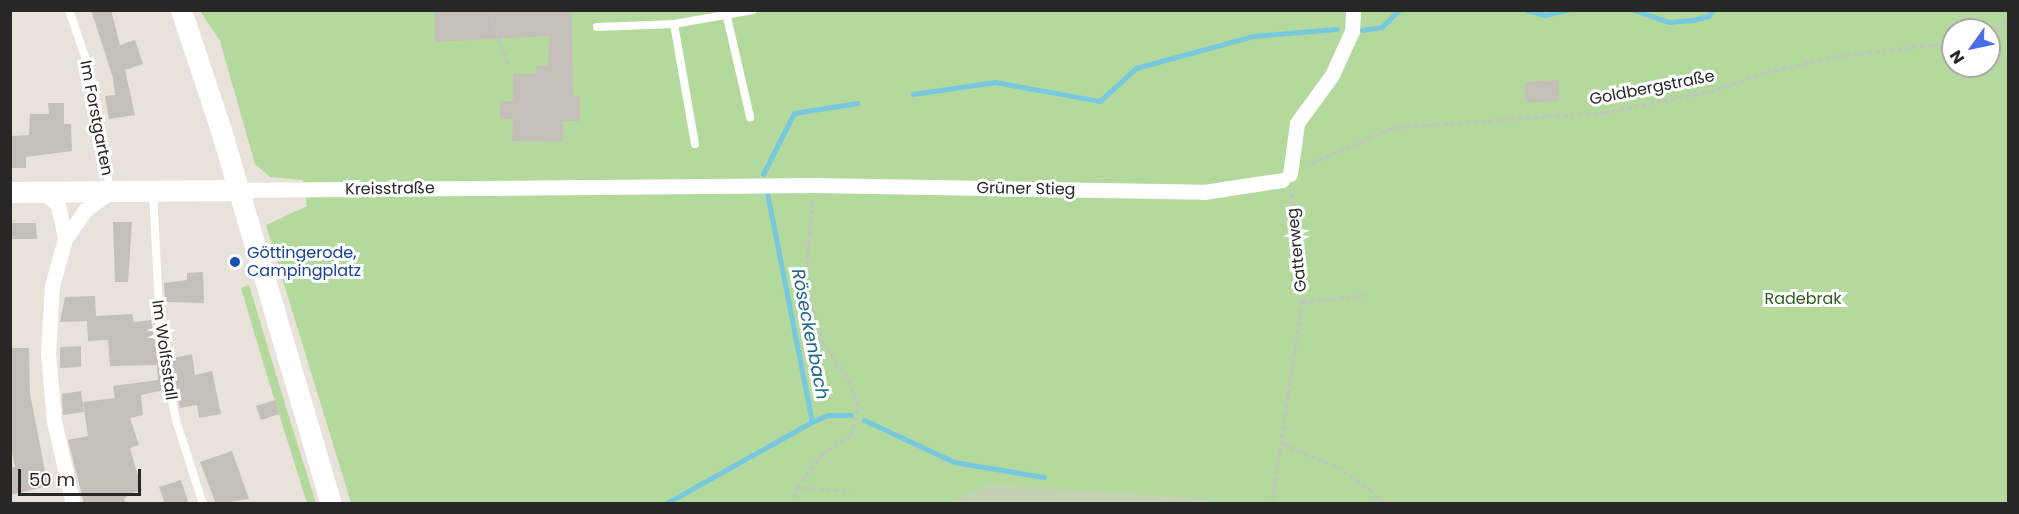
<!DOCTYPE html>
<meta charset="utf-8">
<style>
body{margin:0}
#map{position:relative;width:2019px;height:514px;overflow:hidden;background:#e8e2da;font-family:Poppins,sans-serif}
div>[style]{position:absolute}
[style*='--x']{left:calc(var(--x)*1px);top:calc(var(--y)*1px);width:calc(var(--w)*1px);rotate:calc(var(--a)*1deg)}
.green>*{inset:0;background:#b4d99d}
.cemetery>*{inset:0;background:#c3d0b4}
.stream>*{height:5px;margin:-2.5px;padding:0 2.5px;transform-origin:2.5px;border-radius:2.5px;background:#78c8df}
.building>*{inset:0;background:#c4c0b9}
.path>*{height:3px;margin-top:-1.5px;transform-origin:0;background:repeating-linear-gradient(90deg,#c3c3c3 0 4.5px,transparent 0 7.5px)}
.lane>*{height:8px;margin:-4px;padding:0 4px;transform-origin:4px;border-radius:4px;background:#fff}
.street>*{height:15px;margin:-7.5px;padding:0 7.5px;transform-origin:7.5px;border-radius:7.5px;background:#fff}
.secondary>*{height:21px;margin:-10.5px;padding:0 10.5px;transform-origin:10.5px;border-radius:10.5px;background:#fff}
.dots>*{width:16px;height:16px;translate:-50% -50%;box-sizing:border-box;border:3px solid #fff;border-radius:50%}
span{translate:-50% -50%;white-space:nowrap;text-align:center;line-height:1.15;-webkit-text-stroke:6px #fff;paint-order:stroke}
.street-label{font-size:16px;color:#272727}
.transit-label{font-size:16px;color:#164399}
.left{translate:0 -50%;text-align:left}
.park-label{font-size:16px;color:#2f5b21}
.water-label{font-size:18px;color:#1c6687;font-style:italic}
.frame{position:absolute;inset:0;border:12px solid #272727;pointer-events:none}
.north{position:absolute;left:1941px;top:18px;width:60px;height:60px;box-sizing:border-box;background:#fff;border:2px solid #a9a9a9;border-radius:50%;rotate:237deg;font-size:16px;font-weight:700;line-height:24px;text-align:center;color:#272727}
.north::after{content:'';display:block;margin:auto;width:21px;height:27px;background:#4c6ee4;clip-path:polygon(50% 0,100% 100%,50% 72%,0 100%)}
.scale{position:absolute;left:18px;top:469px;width:123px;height:27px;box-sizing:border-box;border:3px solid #272727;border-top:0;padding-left:8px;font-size:18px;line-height:21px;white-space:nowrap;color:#272727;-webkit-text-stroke:4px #fff;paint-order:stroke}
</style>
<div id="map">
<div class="green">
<div style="clip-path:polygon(evenodd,200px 11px,2008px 11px,2008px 503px,351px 503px,266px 225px,307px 206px,303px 180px,270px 177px,255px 164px,220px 41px,200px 11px,1953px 30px,1989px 30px,1989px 66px,1953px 66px,1953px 30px)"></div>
<div style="clip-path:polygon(249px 285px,289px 417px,316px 503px,307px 503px,268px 379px,241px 288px)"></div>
</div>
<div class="cemetery">
<div style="clip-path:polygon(990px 485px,1207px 499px,1208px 503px,949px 503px)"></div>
</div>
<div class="stream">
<div style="--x:1527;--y:10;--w:19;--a:16"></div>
<div style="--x:1545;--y:15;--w:23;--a:-13"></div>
<div style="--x:1634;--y:10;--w:37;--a:19"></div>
<div style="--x:1669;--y:22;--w:24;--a:-5"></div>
<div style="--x:1693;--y:20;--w:16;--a:-15"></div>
<div style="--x:1708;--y:16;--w:8;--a:-50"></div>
<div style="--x:1362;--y:30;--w:20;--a:-9"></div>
<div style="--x:1382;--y:27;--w:24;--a:-45"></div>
<div style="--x:913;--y:94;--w:83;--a:-8.3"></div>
<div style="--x:995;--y:82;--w:107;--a:10.3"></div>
<div style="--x:1100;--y:101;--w:49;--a:-42.5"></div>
<div style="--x:1136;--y:68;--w:121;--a:-15.3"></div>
<div style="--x:1253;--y:36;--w:84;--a:-4.8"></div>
<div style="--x:763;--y:174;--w:68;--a:-63.1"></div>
<div style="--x:794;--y:113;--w:64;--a:-9"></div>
<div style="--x:864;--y:420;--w:99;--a:25"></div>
<div style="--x:954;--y:462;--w:91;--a:9.5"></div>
<div style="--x:812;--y:422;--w:17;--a:-24"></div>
<div style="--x:828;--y:415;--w:23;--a:0"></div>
<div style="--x:665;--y:504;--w:168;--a:-29.2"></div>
<div style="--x:812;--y:422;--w:233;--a:-101.1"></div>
</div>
<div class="building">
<div style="clip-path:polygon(91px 10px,111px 10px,120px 45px,135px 40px,143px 64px,125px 70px,135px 115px,109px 119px,105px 96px,115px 95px,113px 78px)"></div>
<div style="clip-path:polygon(434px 10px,572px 10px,573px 96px,580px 96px,580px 121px,563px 121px,563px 142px,512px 141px,513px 119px,500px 119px,500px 101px,513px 101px,513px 74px,536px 74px,536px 66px,548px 66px,549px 36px,435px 42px)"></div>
<div style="clip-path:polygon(1558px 80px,1559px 101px,1526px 103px,1525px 82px)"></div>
<div style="clip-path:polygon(48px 103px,64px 103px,64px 124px,71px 124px,72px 151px,26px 157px,26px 168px,10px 168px,10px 136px,29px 135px,30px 114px,49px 114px)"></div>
<div style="clip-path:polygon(113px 222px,132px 222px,128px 282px,115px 282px)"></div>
<div style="clip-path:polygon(10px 223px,36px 223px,37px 239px,10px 239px)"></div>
<div style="clip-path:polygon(203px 272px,204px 303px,165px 302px,164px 283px,187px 280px,187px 273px)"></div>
<div style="clip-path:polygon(95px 296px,96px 316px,132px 314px,134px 322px,151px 320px,164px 390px,141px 395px,143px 415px,130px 418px,139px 445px,130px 448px,142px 490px,131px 493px,124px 499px,126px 504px,84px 504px,68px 440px,88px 436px,83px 402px,115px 398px,113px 386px,158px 380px,157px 365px,110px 366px,108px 340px,88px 341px,87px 321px,60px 322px,65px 297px)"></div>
<div style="clip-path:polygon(81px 346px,81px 367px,60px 368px,60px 347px)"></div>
<div style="clip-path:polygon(10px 348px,29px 348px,30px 394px,48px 486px,10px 495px,10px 468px,15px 467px,10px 442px)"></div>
<div style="clip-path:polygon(192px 354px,195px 375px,212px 371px,221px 414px,199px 418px,197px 405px,180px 408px,169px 359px)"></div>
<div style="clip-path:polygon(81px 391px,84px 412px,63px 415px,62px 394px)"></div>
<div style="clip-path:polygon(275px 400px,279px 414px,261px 420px,256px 406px)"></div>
<div style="clip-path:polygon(232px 451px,249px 499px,216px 504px,200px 462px)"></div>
<div style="clip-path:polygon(181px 480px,189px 504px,165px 504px,159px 487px)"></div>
</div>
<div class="path">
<div style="--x:488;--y:10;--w:58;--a:69.7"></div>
<div style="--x:1989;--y:32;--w:22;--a:-32"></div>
<div style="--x:1305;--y:166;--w:94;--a:-23.8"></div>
<div style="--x:1391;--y:128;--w:215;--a:-4.3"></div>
<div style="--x:1605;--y:112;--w:108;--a:-11.2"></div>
<div style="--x:1711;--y:91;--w:59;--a:-18.7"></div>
<div style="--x:1767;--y:72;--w:73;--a:-12.7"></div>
<div style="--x:1838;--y:56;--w:116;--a:-6.9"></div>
<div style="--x:1302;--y:302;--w:64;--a:-6.2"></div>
<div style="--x:1283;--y:444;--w:59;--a:23.1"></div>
<div style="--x:1337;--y:467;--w:40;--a:34"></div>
<div style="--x:1370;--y:489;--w:20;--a:49"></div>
<div style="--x:797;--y:487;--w:53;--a:4.3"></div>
<div style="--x:794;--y:504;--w:17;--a:-80"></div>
<div style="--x:797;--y:487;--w:41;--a:-52.9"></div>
<div style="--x:822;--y:454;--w:35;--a:-33"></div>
<div style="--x:851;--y:435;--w:30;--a:-76"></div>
<div style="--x:858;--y:406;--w:32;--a:-110"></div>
<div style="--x:847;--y:376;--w:40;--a:-127"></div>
<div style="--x:823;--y:344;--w:66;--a:-105.9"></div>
<div style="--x:805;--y:281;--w:82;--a:-84.4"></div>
<div style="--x:1272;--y:504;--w:204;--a:-81.6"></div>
<div style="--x:1302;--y:302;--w:113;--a:-95.6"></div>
</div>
<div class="lane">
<div style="--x:69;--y:10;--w:65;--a:71"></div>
<div style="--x:90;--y:71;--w:121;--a:80.5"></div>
<div style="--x:727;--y:17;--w:103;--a:77"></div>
<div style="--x:674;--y:24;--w:122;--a:80.1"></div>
<div style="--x:597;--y:27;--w:77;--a:-2.2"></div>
<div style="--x:674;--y:24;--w:80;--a:-10"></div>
<div style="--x:153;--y:193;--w:155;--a:87"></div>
<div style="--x:161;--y:348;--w:74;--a:78.2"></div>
<div style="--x:176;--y:420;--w:88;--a:72.2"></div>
</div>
<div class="street">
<div style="--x:1290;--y:174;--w:51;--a:-82.2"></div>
<div style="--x:1297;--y:123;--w:59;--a:-53.9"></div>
<div style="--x:1332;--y:75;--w:48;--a:-65.6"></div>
<div style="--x:1352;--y:31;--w:21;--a:-87"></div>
<div style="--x:239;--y:190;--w:575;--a:-0.5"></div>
<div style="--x:814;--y:185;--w:390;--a:1"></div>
<div style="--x:1204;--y:192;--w:79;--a:-8.7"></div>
<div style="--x:44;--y:192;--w:19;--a:43"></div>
<div style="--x:58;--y:205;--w:35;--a:78"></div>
<div style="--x:65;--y:239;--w:49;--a:105.5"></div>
<div style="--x:52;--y:286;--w:67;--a:93.4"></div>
<div style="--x:48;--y:353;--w:68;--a:85"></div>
<div style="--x:54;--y:421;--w:85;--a:77.1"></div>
<div style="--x:65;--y:239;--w:35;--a:-55"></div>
<div style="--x:85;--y:210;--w:31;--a:-36"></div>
</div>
<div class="secondary">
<div style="--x:181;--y:10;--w:123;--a:71.6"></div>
<div style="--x:220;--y:127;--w:393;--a:73.6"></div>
<div style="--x:10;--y:192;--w:229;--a:-0.5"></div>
</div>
<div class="dots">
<div style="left:235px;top:262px;background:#1a4fb4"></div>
</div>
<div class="street-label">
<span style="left:1652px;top:88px;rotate:-11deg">Goldbergstraße</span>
<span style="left:96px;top:118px;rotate:79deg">Im Forstgarten</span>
<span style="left:390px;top:189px;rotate:-1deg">Kreisstraße</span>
<span style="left:1026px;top:189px;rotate:1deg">Grüner Stieg</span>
<span style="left:1297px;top:250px;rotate:-96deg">Gatterweg</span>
<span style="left:164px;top:350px;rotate:82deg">Im Wolfsstall</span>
</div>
<div class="transit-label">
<span class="left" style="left:247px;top:262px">Göttingerode,<br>Campingplatz</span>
</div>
<div class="park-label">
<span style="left:1803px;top:299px">Radebrak</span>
</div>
<div class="water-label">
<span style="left:810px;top:334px;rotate:79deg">Röseckenbach</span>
</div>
<div class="frame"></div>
<div class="north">N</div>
<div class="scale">50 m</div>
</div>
